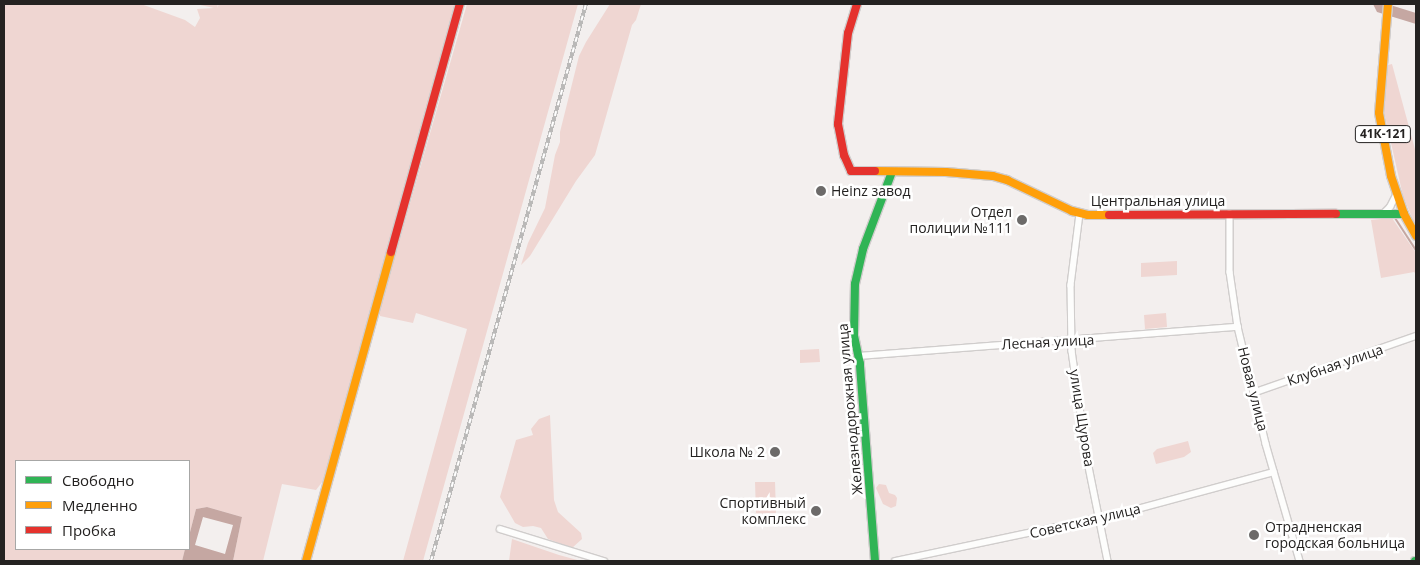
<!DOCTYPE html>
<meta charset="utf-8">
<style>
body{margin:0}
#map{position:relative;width:1420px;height:565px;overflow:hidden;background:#f3efee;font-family:"Open Sans",sans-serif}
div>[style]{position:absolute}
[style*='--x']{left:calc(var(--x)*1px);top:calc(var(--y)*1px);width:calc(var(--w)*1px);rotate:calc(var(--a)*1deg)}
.green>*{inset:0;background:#efd6d2}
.water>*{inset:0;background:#c5a7a2}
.stream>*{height:2px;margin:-1px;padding:0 1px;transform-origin:1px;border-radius:1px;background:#c5a7a2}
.roads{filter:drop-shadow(1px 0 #d0cdcc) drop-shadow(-1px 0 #d0cdcc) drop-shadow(0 1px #d0cdcc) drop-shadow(0 -1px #d0cdcc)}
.street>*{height:5.5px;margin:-2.75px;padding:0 2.75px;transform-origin:2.75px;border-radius:2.75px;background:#fdfdfc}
.fast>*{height:8px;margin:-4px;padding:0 4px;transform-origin:4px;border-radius:4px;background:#30b455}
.slow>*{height:8px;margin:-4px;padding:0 4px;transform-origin:4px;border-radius:4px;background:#ff9f0a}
.jam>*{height:8px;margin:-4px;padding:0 4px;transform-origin:4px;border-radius:4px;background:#e5322d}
.rail>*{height:4px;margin-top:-2px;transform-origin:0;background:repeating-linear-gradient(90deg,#fff 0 5.5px,#bab9b8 0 11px);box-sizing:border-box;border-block:1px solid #bab9b8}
.dots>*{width:14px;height:14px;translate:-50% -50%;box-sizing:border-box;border:2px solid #fff;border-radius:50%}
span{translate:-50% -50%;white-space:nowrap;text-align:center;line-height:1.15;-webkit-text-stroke:5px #fff;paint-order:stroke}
.shield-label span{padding:1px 4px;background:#fff;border:1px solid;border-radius:4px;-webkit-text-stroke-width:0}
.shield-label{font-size:12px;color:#242221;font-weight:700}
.poi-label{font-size:14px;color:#242221}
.left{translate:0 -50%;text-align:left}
.right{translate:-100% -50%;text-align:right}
.street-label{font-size:14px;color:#242221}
.frame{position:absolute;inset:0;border:5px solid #242221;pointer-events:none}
.legend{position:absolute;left:15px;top:460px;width:175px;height:90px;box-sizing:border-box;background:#fff;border:1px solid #a7a7a6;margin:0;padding:6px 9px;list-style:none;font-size:15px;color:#242221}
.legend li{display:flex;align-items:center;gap:10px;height:25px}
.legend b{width:25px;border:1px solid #a7a7a6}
</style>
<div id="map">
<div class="green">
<div style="clip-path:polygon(4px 4px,141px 4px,185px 20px,195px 27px,200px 18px,197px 9px,214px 8px,196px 4px,218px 4px,217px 8px,219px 4px,456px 4px,323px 481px,316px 490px,282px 484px,263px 561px,233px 561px,242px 517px,207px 507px,196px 509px,189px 536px,189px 461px,16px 461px,16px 549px,185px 549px,182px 561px,4px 561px)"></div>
<div style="clip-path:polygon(467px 4px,578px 4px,423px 561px,403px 561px,467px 329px,416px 313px,413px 323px,380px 316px,379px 312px)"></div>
<div style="clip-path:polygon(610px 4px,641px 4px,636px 20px,632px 25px,595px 155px,576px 181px,530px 256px,521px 265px,528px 243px,545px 208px,555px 155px,560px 142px,560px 132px,579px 56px,586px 42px)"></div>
<div style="clip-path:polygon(1392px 64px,1416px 153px,1416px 227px,1403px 196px,1384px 112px,1388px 65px)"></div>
<div style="clip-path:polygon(1392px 218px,1416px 253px,1416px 274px,1414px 272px,1381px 278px,1371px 220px)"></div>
<div style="clip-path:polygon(1177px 261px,1177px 275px,1141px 277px,1141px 263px)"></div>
<div style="clip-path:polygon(1166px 313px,1167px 327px,1145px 329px,1144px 315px)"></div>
<div style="clip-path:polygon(819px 349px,820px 362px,800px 363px,800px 350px)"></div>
<div style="clip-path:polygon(550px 415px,554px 500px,558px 512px,581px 533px,582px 539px,572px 548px,548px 539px,541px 528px,533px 526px,523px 527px,515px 523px,500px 497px,516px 440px,533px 435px,531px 429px,539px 419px)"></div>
<div style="clip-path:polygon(1188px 441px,1191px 452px,1184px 457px,1156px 464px,1153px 453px,1157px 449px)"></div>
<div style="clip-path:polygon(755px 482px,775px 482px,776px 513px,756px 514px)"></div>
<div style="clip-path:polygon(879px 484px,886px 485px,889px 493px,895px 495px,897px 498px,896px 506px,891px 508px,883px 504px,876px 488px)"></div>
<div style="clip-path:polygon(512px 539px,559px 555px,581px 561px,509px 561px)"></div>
</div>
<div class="water">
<div style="clip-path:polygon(1373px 4px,1387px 4px,1416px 13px,1416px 24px,1377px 12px)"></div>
<div style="clip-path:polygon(evenodd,207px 507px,242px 517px,233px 561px,182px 561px,185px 549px,189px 549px,189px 536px,196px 509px,207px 507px,203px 517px,233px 525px,225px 554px,195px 545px,203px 517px)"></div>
</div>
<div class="stream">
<div style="--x:1395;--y:218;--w:38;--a:57"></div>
</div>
<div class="roads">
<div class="street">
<div style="--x:1230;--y:213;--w:59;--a:90"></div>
<div style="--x:1230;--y:272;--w:56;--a:81.7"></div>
<div style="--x:1238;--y:327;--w:120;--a:76.5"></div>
<div style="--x:1266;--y:444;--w:122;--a:73.8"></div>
<div style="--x:1080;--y:214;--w:72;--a:97.2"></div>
<div style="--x:1071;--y:285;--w:66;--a:89.1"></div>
<div style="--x:1072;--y:351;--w:107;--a:81.9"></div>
<div style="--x:1087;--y:457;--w:106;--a:78.6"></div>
<div style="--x:1383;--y:214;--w:10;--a:-45"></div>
<div style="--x:1390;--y:207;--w:13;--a:-63"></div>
<div style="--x:858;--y:356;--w:381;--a:-4.4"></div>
<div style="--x:1253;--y:393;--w:173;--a:-19.3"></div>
<div style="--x:500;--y:529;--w:109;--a:17.1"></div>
<div style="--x:895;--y:561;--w:233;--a:-11.9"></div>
<div style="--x:1123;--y:513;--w:156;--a:-15.2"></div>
</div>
<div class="fast">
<div style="--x:1336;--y:214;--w:68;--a:0"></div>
<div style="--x:875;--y:561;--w:198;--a:-94.4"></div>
<div style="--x:860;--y:364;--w:30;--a:-102"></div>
<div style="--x:854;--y:335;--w:51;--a:-88.9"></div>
<div style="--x:855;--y:284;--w:36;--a:-77"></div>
<div style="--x:863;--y:249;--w:82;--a:-69.4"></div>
<div style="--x:1415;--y:561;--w:1;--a:0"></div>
</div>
<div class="slow">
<div style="--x:1388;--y:4;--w:109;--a:94.7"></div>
<div style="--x:1379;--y:113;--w:64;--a:79.2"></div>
<div style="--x:1391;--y:176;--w:40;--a:71.1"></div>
<div style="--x:1404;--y:214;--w:25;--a:61"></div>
<div style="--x:875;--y:171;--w:71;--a:0.8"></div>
<div style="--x:946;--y:172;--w:47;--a:4.9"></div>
<div style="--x:993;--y:176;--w:15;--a:16"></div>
<div style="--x:1007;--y:180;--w:72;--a:25.5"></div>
<div style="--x:1072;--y:211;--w:16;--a:14"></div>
<div style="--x:1088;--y:215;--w:21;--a:0"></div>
<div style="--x:306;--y:561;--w:320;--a:-74.6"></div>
</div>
<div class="jam">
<div style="--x:857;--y:4;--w:30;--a:107"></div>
<div style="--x:848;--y:33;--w:92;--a:96.3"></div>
<div style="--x:838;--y:124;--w:32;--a:79"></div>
<div style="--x:844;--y:155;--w:17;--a:66"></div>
<div style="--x:851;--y:171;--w:24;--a:0"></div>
<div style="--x:1109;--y:215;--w:227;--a:-0.3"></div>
<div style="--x:391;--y:252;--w:257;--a:-74.5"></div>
</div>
</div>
<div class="rail">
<div style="--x:431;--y:561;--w:578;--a:-74.45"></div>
</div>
<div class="dots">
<div style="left:821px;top:191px;background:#6c6a69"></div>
<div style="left:1022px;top:220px;background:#6c6a69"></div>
<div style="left:775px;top:452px;background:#6c6a69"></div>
<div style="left:816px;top:511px;background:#6c6a69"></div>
<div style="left:1254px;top:535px;background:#6c6a69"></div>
</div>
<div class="shield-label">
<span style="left:1383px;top:134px">41К-121</span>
</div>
<div class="poi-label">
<span class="left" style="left:831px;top:191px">Heinz завод</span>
<span class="right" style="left:1012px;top:220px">Отдел<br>полиции №111</span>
<span class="right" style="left:765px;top:452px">Школа № 2</span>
<span class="right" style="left:806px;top:511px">Спортивный<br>комплекс</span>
<span class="left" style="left:1265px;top:535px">Отрадненская<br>городская больница</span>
</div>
<div class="street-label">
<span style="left:1158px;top:201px">Центральная улица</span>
<span style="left:1048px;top:342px;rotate:-3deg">Лесная улица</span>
<span style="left:1335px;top:365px;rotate:-19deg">Клубная улица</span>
<span style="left:1253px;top:389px;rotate:76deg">Новая улица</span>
<span style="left:850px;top:409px;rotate:-95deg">Железнодорожная улица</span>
<span style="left:1082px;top:418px;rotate:81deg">улица Щурова</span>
<span style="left:1085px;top:521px;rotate:-13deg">Советская улица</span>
</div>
<div class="frame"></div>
<ul class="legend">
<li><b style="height:6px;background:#30b455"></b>Свободно</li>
<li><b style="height:6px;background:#ff9f0a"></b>Медленно</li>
<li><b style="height:6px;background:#e5322d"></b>Пробка</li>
</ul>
</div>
